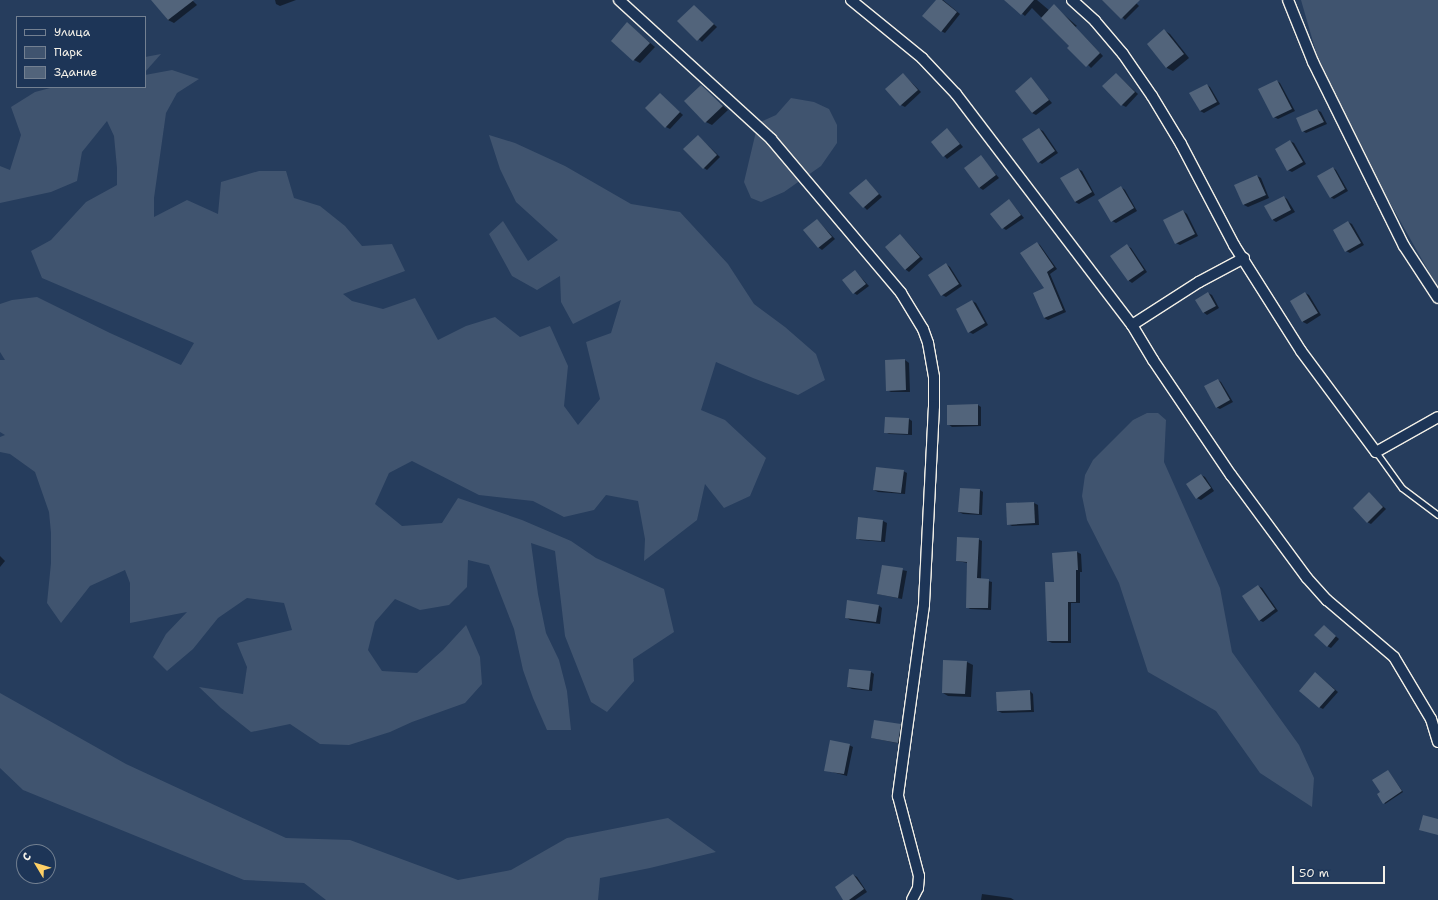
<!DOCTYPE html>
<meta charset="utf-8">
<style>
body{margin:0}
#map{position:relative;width:1438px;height:900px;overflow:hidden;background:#263d5d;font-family:"Shantell Sans",sans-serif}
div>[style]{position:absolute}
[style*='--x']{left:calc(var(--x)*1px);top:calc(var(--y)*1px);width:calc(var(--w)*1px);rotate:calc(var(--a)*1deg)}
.green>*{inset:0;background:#40546f}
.shadow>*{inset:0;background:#0007}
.building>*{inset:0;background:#52647b}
.roads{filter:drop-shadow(1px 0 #f4f1e8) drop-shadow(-1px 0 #f4f1e8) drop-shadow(0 1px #f4f1e8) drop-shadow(0 -1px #f4f1e8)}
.service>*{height:5px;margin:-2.5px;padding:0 2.5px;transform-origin:2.5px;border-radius:2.5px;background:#1d3557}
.minor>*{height:10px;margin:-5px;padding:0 5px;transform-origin:5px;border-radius:5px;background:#1d3557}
span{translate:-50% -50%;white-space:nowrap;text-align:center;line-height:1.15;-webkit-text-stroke:3.5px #1d3557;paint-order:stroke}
.legend{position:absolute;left:16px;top:16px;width:130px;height:72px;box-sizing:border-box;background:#1d3557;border:1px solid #738091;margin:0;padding:5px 7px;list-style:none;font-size:12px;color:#f4f1e8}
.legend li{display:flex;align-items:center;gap:8px;height:20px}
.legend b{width:20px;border:1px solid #738091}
.north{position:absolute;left:16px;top:844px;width:40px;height:40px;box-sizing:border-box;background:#1d3557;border:1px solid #738091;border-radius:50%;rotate:308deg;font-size:11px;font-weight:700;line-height:16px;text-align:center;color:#f4f1e8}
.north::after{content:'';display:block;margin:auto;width:14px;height:18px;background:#ffd166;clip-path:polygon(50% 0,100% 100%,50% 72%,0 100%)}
.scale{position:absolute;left:1292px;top:866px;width:93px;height:18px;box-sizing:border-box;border:2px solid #f4f1e8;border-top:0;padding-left:5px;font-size:12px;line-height:14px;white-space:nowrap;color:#f4f1e8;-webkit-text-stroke:3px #1d3557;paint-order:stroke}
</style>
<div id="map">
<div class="green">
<div style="clip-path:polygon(1301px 0,1438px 0,1438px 288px,1386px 196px,1324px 80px)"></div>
<div style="clip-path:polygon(161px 54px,145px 72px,145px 57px)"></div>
<div style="clip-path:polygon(172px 70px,199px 79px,177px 93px,166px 113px,154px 198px,154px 217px,187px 200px,218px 214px,221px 182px,259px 171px,286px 171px,294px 198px,320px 206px,345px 226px,362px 246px,392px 244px,405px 271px,343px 294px,352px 301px,383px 309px,415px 298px,438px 340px,466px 326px,495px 317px,520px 337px,550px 326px,568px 366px,564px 406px,578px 425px,600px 399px,586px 342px,611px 333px,621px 300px,573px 324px,561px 302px,560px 276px,537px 290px,512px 276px,489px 234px,503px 221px,528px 261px,558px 240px,516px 202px,500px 169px,489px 135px,515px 143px,565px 166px,631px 204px,680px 212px,728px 264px,754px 304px,785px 327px,816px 354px,825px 380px,798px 395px,753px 378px,716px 362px,701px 410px,725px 420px,766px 458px,750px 496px,724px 508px,705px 484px,697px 520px,644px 561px,645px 539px,638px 501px,606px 495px,594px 510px,564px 517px,533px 501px,479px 495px,412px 461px,389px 473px,375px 504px,402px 526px,442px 523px,458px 498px,522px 520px,571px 541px,596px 558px,664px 589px,674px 632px,633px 659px,634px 681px,607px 712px,591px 702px,565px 636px,555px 551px,531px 543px,538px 594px,546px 633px,559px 660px,567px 691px,571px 730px,547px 730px,533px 698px,523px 670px,514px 629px,489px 565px,468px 560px,467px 587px,449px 605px,420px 610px,395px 599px,375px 622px,368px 650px,382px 671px,417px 673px,443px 650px,466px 625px,480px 657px,482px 684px,465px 703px,412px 722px,390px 732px,349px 745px,320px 744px,290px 724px,251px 732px,221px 708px,199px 687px,243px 694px,247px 667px,237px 643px,292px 630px,284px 603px,247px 598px,218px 618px,193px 649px,167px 671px,153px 657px,166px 634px,187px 612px,130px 623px,130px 583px,125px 570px,90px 586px,61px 623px,47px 603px,51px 563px,51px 533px,49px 512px,35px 472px,10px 454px,0 452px,0 437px,5px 435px,0 432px,0 360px,5px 360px,0 352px,0 304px,12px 300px,37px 297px,110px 333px,181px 365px,194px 343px,42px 278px,31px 251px,51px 240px,86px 202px,117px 185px,117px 168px,114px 136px,107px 121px,82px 152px,77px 181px,51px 192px,0 203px,0 166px,10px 170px,21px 135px,11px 107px,35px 92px,54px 87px,145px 87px,145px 75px)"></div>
<div style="clip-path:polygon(791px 98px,814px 102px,829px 109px,837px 125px,837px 143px,821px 166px,784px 192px,761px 202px,751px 198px,744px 182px,758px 123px,776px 115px)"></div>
<div style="clip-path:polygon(1147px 413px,1158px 413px,1166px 420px,1164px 462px,1220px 588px,1232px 652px,1299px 745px,1314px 778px,1312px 807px,1260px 773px,1216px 711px,1148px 672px,1119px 583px,1087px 520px,1082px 496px,1085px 475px,1093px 460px,1133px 420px)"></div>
<div style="clip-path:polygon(0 693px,126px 764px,286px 838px,350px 840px,458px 880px,511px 870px,567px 838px,668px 818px,716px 852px,650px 868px,600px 878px,598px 900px,326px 900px,304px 883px,244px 880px,23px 790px,0 768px)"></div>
</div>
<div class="shadow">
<div style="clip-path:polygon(153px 0,192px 0,197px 5px,174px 23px,168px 20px)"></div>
<div style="clip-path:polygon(275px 0,296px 0,280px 6px,276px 4px)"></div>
<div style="clip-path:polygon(937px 0,943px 0,960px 14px,945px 33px,941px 31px)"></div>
<div style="clip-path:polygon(1005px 0,1037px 0,1050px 11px,1054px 6px,1077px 26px,1075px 27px,1103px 56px,1091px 68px,1032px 8px,1025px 16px)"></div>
<div style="clip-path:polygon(1106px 0,1133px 0,1139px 6px,1125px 20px)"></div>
<div style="clip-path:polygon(694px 6px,717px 27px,702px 42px,678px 21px)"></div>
<div style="clip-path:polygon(627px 23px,655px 47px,640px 63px,634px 60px)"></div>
<div style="clip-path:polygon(1165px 31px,1170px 34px,1189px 58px,1173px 71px,1167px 68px,1148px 44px)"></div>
<div style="clip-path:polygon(903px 74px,921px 92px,905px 107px,901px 105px)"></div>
<div style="clip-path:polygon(1116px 74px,1138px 94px,1126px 107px,1122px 105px)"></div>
<div style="clip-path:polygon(1031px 79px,1052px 103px,1036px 115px,1032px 113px,1016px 91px)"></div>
<div style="clip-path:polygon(1277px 81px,1280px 83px,1295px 111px,1278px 119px,1274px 117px)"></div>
<div style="clip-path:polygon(1207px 85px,1210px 87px,1220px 104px,1204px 113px,1200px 111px)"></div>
<div style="clip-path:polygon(701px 87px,728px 110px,712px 125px,706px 122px,686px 101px)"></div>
<div style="clip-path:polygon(660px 94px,683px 115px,670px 129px,666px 127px)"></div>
<div style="clip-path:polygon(1317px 110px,1321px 112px,1327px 124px,1306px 133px,1303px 131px)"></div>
<div style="clip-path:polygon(1039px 129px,1043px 131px,1058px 153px,1042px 164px,1039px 162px)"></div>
<div style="clip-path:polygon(948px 130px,963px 147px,947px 159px,932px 142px)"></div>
<div style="clip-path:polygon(698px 136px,720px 157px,707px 170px,704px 168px)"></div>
<div style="clip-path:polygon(1290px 141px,1294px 143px,1306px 164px,1292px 172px,1288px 170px)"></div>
<div style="clip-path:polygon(981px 157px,999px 178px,983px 190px,980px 188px,965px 168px)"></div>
<div style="clip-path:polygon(1333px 168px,1336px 170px,1348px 191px,1334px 199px,1330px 197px)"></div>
<div style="clip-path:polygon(1078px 169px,1082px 171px,1095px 195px,1079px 204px,1075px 202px)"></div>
<div style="clip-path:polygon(1257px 176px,1261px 178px,1269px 198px,1248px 207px,1244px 205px,1236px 186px)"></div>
<div style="clip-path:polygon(866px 180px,882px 197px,867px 210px,851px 193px)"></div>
<div style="clip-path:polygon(1121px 187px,1125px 190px,1137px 211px,1116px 223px,1112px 221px)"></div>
<div style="clip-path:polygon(1284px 197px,1287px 199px,1295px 212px,1276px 222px,1273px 220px,1265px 207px)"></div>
<div style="clip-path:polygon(1009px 200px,1024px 218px,1006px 230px,1003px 228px)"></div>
<div style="clip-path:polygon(1183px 211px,1187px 214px,1198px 236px,1180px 245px,1176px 243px)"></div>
<div style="clip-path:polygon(817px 220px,835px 239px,822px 250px,818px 247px)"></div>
<div style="clip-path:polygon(1348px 222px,1352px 224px,1364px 245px,1350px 253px,1346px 251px)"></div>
<div style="clip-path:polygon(900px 235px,923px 259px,909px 272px,905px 269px)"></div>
<div style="clip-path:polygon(1037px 243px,1040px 245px,1057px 269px,1050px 274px,1066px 312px,1048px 320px,1044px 318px,1046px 289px)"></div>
<div style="clip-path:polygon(1127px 246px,1131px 248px,1147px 272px,1132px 283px,1128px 280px)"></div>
<div style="clip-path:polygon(946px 264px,950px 267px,962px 286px,946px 297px,942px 295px)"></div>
<div style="clip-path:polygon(855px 271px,869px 286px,857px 295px,854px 293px)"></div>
<div style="clip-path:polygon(1208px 293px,1212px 295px,1219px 308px,1207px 315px,1203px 312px)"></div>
<div style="clip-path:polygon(1305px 293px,1309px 295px,1321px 315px,1307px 324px,1303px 322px,1291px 301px)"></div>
<div style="clip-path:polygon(972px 301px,976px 303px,988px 325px,973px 334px,969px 332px)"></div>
<div style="clip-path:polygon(905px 360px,909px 363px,910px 392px,891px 392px,887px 390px,886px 361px)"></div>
<div style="clip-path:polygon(1218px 380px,1221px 382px,1233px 402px,1220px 409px,1216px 407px)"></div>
<div style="clip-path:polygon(978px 405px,981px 407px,981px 426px,952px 427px,948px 424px)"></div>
<div style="clip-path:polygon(909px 419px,912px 421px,912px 435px,889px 434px,885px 432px)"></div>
<div style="clip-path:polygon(903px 471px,907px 473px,905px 494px,878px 492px,874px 490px)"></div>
<div style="clip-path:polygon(1201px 475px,1205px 477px,1214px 491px,1201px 500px,1197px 498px)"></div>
<div style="clip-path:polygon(980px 490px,983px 492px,982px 515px,963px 514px,959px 512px)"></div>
<div style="clip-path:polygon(1369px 494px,1386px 509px,1371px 524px,1367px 522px)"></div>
<div style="clip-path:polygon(1034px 503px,1038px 505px,1039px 525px,1012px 526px,1008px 524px,1007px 504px)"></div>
<div style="clip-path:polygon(859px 518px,883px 521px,887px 523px,885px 542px,860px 540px,857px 538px)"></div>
<div style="clip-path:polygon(978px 539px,982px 541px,981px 579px,992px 582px,991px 610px,970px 609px,967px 607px,968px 563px,957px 561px)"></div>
<div style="clip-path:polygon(1077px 552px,1081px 554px,1082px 572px,1080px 572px,1080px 603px,1071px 603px,1071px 643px,1052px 643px,1048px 641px,1055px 583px)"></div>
<div style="clip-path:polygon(0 556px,5px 561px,0 567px)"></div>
<div style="clip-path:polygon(883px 566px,907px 571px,902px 599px,878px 594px)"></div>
<div style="clip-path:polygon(1258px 586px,1262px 588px,1278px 611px,1263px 622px,1259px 620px)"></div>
<div style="clip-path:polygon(878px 605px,882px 608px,880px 624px,850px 620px,846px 617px)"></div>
<div style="clip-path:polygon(1324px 626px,1339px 639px,1331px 648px,1327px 646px)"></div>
<div style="clip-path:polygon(944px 661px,967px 662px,973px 665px,971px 697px,948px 696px,943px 693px)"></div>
<div style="clip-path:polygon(871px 672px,874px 674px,872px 691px,852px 689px,848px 687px)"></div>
<div style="clip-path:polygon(1319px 676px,1338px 692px,1323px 709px,1319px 707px)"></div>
<div style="clip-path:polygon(1030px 691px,1033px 694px,1034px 712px,1002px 713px,998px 711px)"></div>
<div style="clip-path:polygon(901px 725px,904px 727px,902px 744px,872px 738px)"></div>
<div style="clip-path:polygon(849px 745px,853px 747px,847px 776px,825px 770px)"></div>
<div style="clip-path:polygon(1388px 771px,1403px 792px,1385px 804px,1382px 792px)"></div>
<div style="clip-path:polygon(853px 875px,857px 877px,867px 892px,855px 900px,844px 900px)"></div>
<div style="clip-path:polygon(982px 894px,1011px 898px,1014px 900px,981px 900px)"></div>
</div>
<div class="building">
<div style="clip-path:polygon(151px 0,194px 0,168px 20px)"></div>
<div style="clip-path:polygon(936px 0,942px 0,957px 12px,941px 32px,922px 16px)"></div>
<div style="clip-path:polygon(1004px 0,1034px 0,1021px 15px)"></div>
<div style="clip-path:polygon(1102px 0,1140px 0,1121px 19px)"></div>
<div style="clip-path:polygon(1054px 4px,1100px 53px,1086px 67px,1067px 48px,1069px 46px,1041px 18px)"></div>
<div style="clip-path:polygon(694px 5px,714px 24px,697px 41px,677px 21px)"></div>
<div style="clip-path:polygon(627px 22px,650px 43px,633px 61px,611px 41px)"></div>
<div style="clip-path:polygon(1164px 29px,1184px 54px,1166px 68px,1147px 44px)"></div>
<div style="clip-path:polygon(903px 73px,918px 90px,900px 106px,885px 89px)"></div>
<div style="clip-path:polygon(1116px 73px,1135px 92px,1121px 106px,1102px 86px)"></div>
<div style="clip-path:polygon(1031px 77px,1049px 100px,1032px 113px,1015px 91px)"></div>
<div style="clip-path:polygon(1277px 80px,1292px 109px,1273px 118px,1258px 89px)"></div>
<div style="clip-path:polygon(1207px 84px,1217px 102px,1200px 111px,1189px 93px)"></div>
<div style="clip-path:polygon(701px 85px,723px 106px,705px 123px,684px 101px)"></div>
<div style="clip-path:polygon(660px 93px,680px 112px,665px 128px,645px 108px)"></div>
<div style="clip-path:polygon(1317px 109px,1324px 122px,1302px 132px,1296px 118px)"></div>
<div style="clip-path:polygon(947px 128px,960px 144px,943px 157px,931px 142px)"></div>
<div style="clip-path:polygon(1039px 128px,1055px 151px,1038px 163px,1022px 139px)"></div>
<div style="clip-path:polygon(698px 135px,717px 155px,703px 169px,683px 149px)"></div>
<div style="clip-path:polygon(1290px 140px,1303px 162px,1287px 171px,1275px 149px)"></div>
<div style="clip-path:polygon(981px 155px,996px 175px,979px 188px,964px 168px)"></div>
<div style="clip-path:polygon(1333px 167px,1345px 189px,1330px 198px,1317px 176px)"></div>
<div style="clip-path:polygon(1078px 168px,1092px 192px,1075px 202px,1060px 178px)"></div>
<div style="clip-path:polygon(1257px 175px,1266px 195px,1243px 205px,1234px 185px)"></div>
<div style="clip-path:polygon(866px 179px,879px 194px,863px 208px,849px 193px)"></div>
<div style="clip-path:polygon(1121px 186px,1134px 208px,1111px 222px,1098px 200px)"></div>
<div style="clip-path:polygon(1284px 196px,1291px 210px,1272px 220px,1264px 206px)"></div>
<div style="clip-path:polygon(1009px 199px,1021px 215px,1002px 229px,990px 214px)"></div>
<div style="clip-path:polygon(1183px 210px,1195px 234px,1175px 244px,1163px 220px)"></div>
<div style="clip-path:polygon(817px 219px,832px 237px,818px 248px,803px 230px)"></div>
<div style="clip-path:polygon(1348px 221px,1361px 243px,1345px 252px,1333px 230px)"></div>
<div style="clip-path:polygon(900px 234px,920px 257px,905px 270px,885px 247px)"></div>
<div style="clip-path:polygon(1037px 242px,1054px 267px,1047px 272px,1063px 310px,1044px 318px,1033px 293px,1044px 288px,1020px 253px)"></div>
<div style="clip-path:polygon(1127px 244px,1144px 270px,1128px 281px,1110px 256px)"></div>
<div style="clip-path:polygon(946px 263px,959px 284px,941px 296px,928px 275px)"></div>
<div style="clip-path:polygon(855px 270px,866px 284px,853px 294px,842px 280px)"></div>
<div style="clip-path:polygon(1208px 292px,1216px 306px,1203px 313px,1195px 300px)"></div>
<div style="clip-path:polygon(1305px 292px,1318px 313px,1302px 322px,1290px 301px)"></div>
<div style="clip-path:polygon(972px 300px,985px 323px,968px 333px,956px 309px)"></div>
<div style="clip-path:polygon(905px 359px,906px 390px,886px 391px,885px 360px)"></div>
<div style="clip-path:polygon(1218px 379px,1230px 400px,1216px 408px,1204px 386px)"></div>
<div style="clip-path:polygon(978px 404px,978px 425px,947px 425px,947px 405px)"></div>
<div style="clip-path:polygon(885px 417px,909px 418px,908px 434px,884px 433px)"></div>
<div style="clip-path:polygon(876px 467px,904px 470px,901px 493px,873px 490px)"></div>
<div style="clip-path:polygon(1201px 474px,1211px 488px,1196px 499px,1186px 484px)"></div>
<div style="clip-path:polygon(960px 488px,980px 489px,979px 514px,958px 512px)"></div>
<div style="clip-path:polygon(1369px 492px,1383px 507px,1367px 523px,1353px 508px)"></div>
<div style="clip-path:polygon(1034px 502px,1035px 523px,1007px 525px,1006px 503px)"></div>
<div style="clip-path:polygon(858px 517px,883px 520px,881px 541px,856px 539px)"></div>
<div style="clip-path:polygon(957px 537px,979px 538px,977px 578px,989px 579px,988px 608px,966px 608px,967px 562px,956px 561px)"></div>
<div style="clip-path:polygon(1077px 551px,1078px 570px,1076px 570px,1076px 602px,1068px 602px,1068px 641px,1047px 641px,1045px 582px,1054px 582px,1052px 553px)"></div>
<div style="clip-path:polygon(882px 565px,903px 568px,898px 598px,877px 594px)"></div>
<div style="clip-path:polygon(1258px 585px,1275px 609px,1259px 621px,1242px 596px)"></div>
<div style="clip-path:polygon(847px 600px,879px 605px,876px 622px,845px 618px)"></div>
<div style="clip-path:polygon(1324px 625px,1336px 636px,1327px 647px,1314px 635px)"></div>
<div style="clip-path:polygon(943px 660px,967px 661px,965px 694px,942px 693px)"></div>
<div style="clip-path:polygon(849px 669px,871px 671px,869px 690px,847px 687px)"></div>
<div style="clip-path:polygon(1315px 672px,1335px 690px,1319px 708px,1299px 691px)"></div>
<div style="clip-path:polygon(1030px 690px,1031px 710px,997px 711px,996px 692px)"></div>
<div style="clip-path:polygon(874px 720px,901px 724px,898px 743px,871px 738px)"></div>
<div style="clip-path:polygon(830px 740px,850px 744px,844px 774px,824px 771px)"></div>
<div style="clip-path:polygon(1388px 770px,1402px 791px,1383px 804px,1377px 794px,1380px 792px,1372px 780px)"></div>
<div style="clip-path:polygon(1423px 815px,1438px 819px,1438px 835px,1419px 830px)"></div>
<div style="clip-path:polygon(853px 874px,864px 889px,849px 900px,843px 900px,835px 887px)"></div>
</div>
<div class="roads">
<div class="service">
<div style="--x:1376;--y:452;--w:44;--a:54.2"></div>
<div style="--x:1402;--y:488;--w:45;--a:36.9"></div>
</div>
<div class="minor">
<div style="--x:619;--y:0;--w:206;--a:42.4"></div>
<div style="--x:771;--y:139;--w:202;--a:49.8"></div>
<div style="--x:901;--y:293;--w:42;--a:58.6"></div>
<div style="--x:923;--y:329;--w:15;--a:70"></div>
<div style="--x:928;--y:343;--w:35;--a:80"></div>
<div style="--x:934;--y:377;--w:29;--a:90"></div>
<div style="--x:934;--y:406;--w:199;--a:92.9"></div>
<div style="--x:924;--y:605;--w:193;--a:97.8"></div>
<div style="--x:898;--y:796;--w:83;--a:75.3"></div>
<div style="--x:919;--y:876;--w:12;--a:95"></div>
<div style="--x:918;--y:888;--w:13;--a:117"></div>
<div style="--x:851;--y:0;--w:92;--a:39.2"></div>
<div style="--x:922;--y:58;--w:50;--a:46.6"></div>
<div style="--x:956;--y:94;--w:290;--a:52.7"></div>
<div style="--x:1132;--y:325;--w:41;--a:59"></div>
<div style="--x:1153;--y:360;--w:139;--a:55.9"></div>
<div style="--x:1231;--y:475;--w:128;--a:53.6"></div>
<div style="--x:1307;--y:578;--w:30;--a:48"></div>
<div style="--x:1327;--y:600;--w:88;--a:40.4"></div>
<div style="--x:1394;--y:657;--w:72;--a:59.2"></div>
<div style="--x:1431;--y:719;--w:24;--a:73"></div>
<div style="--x:1072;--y:0;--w:31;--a:42"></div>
<div style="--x:1095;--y:21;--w:43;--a:49.7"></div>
<div style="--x:1123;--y:54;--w:51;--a:55.4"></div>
<div style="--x:1152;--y:96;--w:56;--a:58.9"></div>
<div style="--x:1181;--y:144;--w:114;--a:62.3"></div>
<div style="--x:1234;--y:245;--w:125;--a:57.7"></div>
<div style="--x:1301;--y:351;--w:126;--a:53.4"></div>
<div style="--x:1376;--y:452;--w:71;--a:-29.4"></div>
<div style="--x:1288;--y:0;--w:67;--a:68"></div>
<div style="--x:1313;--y:62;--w:205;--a:63.7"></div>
<div style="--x:1404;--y:246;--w:62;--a:56.8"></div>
<div style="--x:1132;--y:325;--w:80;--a:-32.7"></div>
<div style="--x:1199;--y:282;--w:51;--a:-28.1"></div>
</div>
</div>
<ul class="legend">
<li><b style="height:5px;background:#1d3557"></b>Улица</li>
<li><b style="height:11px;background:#40546f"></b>Парк</li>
<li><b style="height:11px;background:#52647b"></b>Здание</li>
</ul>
<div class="north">С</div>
<div class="scale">50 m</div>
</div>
